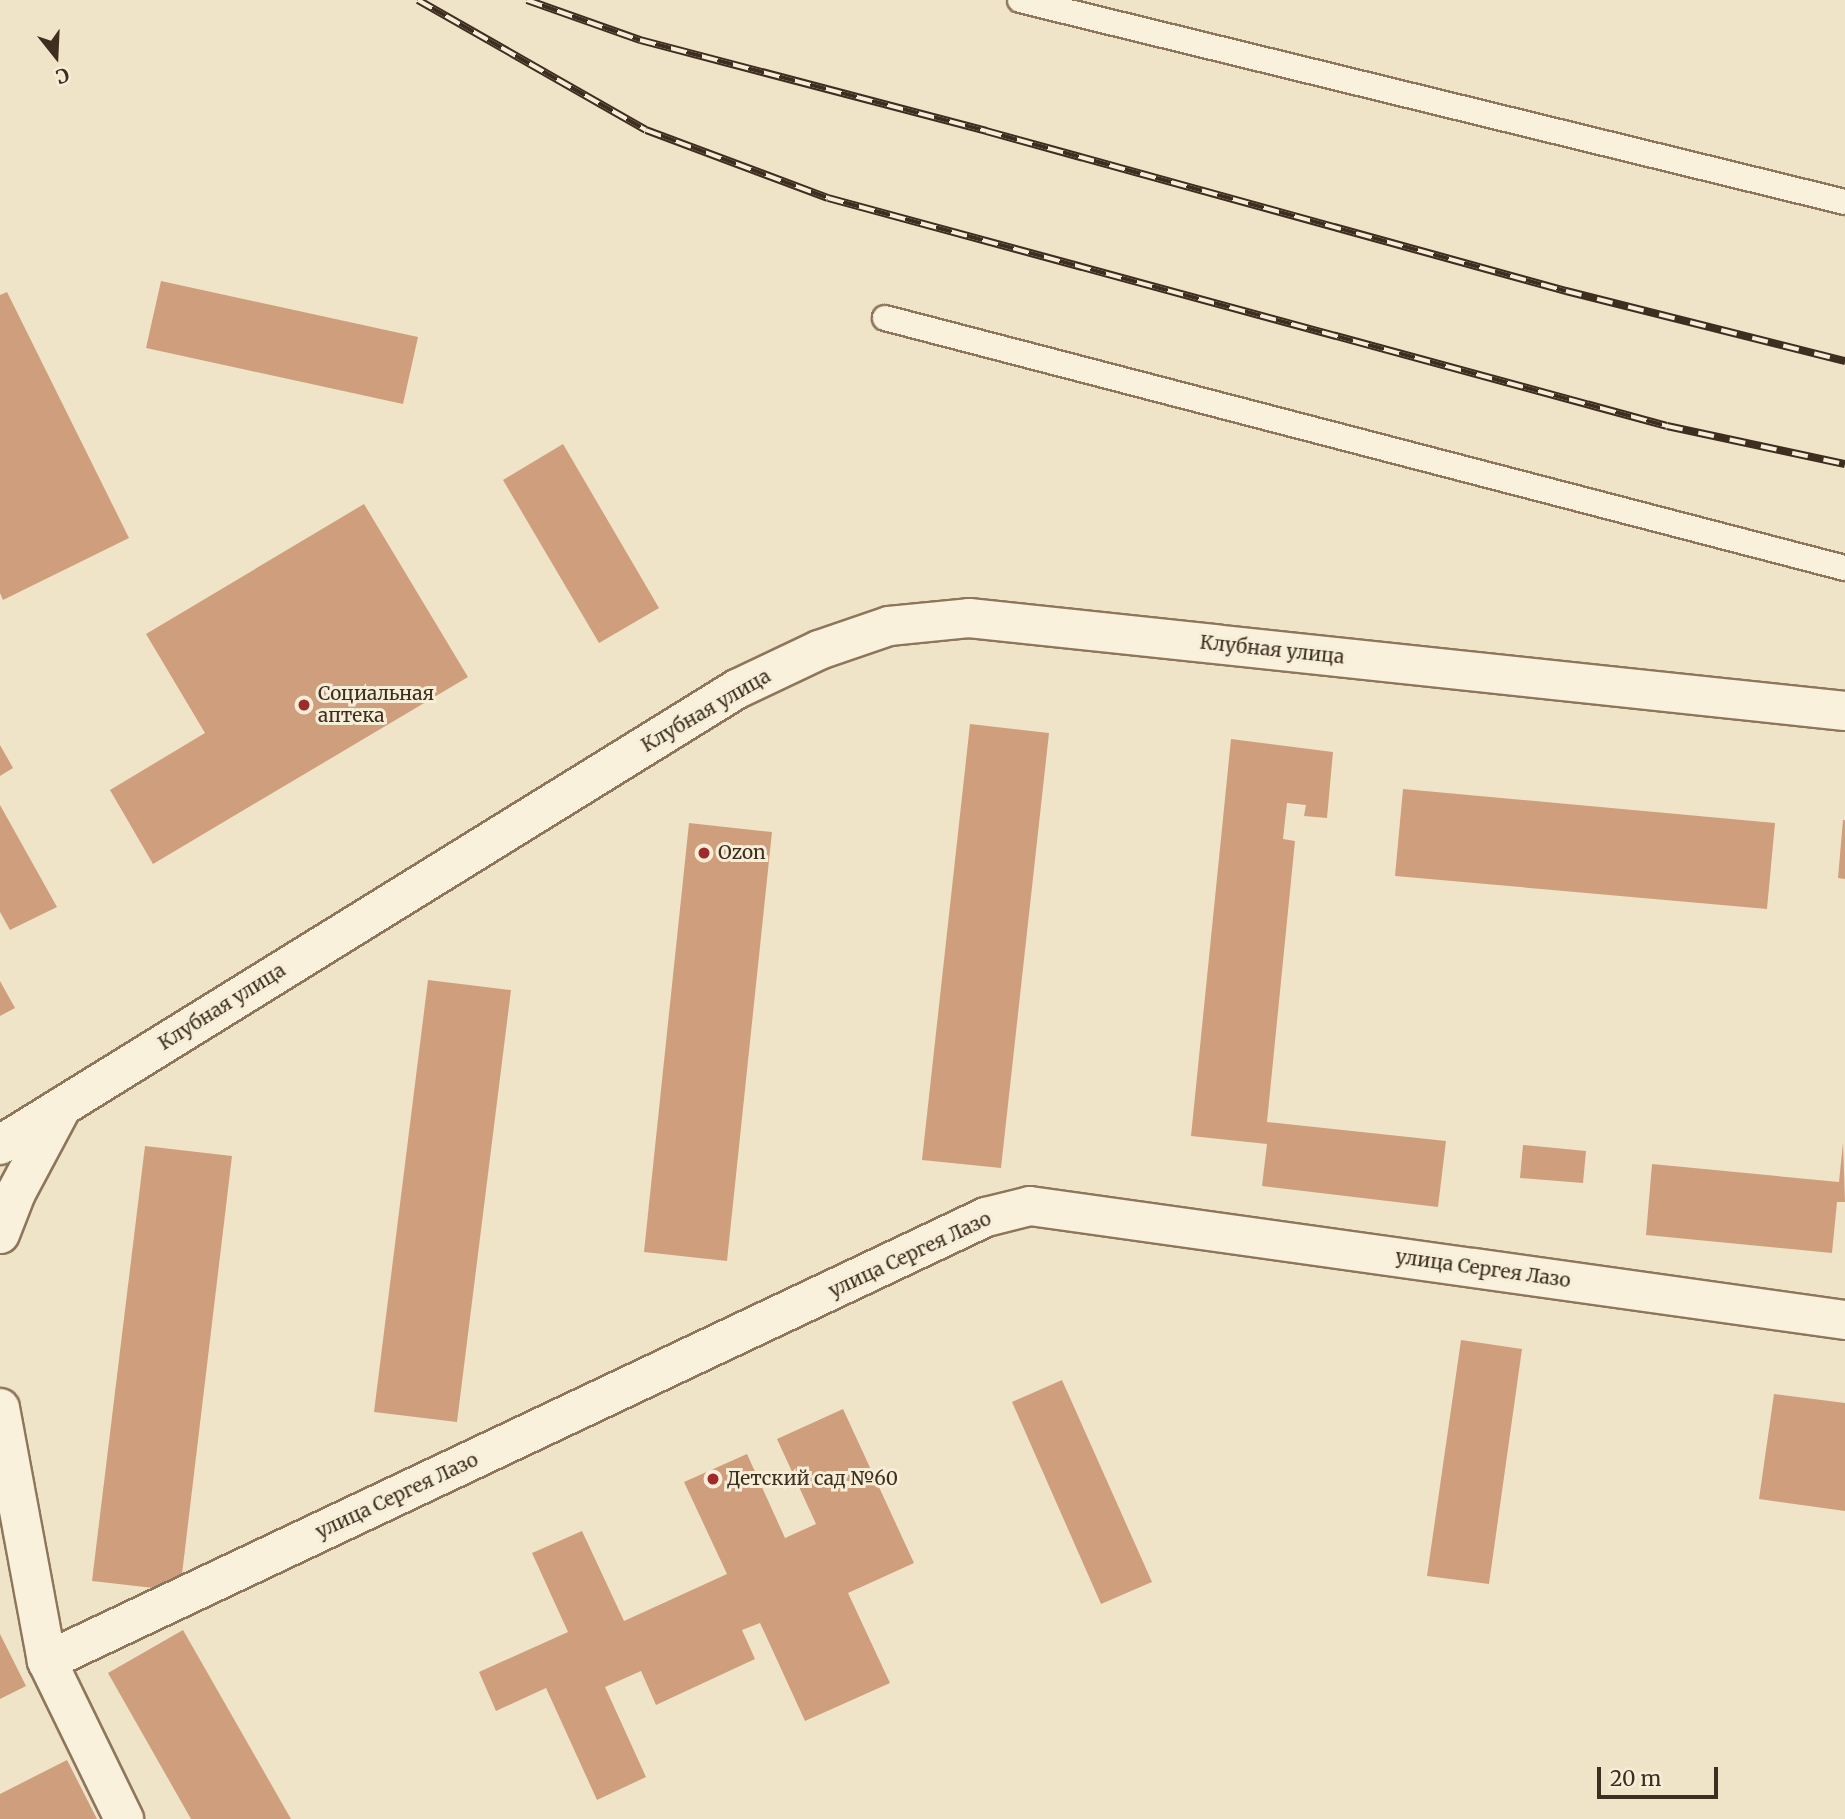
<!DOCTYPE html>
<meta charset="utf-8">
<style>
body{margin:0}
#map{position:relative;width:1845px;height:1819px;overflow:hidden;background:#f0e4c8;font-family:Merriweather,serif}
div>[style]{position:absolute}
[style*='--x']{left:calc(var(--x)*1px);top:calc(var(--y)*1px);width:calc(var(--w)*1px);rotate:calc(var(--a)*1deg)}
.building>*{inset:0;background:#cf9f7d}
.roads{filter:drop-shadow(2px 0 #8d765c) drop-shadow(-2px 0 #8d765c) drop-shadow(0 2px #8d765c) drop-shadow(0 -2px #8d765c)}
.lane>*{height:24px;margin:-12px;padding:0 12px;transform-origin:12px;border-radius:12px;background:#faf1dc}
.street>*{height:38px;margin:-19px;padding:0 19px;transform-origin:19px;border-radius:19px;background:#faf1dc}
.rail>*{height:8px;margin-top:-4px;transform-origin:0;background:repeating-linear-gradient(90deg,#f7eed8 0 16px,#3d2e20 0 32px);box-sizing:border-box;border-block:2px solid #3d2e20}
.dots>*{width:19px;height:19px;translate:-50% -50%;box-sizing:border-box;border:4px solid #f7eed8;border-radius:50%}
span{translate:-50% -50%;white-space:nowrap;text-align:center;line-height:1.15;-webkit-text-stroke:6px #f7eed8;paint-order:stroke}
.street-label{font-size:19px;color:#3d2e20}
.poi-label{font-size:19px;color:#3d2e20}
.left{translate:0 -50%;text-align:left}
.north{position:absolute;left:21px;top:21px;width:70px;height:70px;-webkit-text-stroke:5px #f7eed8;paint-order:stroke;rotate:162deg;font-size:19px;font-weight:700;line-height:28px;text-align:center;color:#3d2e20}
.north::after{content:'';display:block;margin:auto;width:24px;height:32px;background:#3d2e20;clip-path:polygon(50% 0,100% 100%,50% 72%,0 100%)}
.scale{position:absolute;left:1597px;top:1767px;width:121px;height:32px;box-sizing:border-box;border:4px solid #3d2e20;border-top:0;padding-left:9px;font-size:21px;line-height:24px;white-space:nowrap;color:#3d2e20;-webkit-text-stroke:5px #f7eed8;paint-order:stroke}
</style>
<div id="map">
<div class="building">
<div style="clip-path:polygon(161px 281px,418px 337px,403px 404px,146px 348px)"></div>
<div style="clip-path:polygon(7px 292px,129px 538px,3px 600px,0 593px,0 295px)"></div>
<div style="clip-path:polygon(563px 444px,659px 608px,599px 643px,503px 480px)"></div>
<div style="clip-path:polygon(364px 504px,468px 677px,153px 864px,110px 790px,205px 733px,146px 634px)"></div>
<div style="clip-path:polygon(970px 724px,1049px 733px,1001px 1168px,922px 1160px)"></div>
<div style="clip-path:polygon(1231px 739px,1333px 752px,1327px 818px,1304px 816px,1306px 805px,1287px 803px,1283px 839px,1295px 841px,1267px 1122px,1446px 1141px,1438px 1207px,1262px 1186px,1267px 1144px,1191px 1136px)"></div>
<div style="clip-path:polygon(0 745px,13px 768px,0 776px)"></div>
<div style="clip-path:polygon(1403px 789px,1775px 823px,1767px 909px,1395px 876px)"></div>
<div style="clip-path:polygon(0 805px,57px 907px,10px 930px,0 912px)"></div>
<div style="clip-path:polygon(1843px 820px,1845px 820px,1845px 879px,1838px 878px)"></div>
<div style="clip-path:polygon(689px 823px,772px 832px,727px 1261px,644px 1252px)"></div>
<div style="clip-path:polygon(428px 980px,511px 990px,457px 1422px,374px 1412px)"></div>
<div style="clip-path:polygon(0 981px,15px 1008px,0 1016px)"></div>
<div style="clip-path:polygon(1843px 1142px,1845px 1202px,1837px 1202px,1832px 1253px,1646px 1235px,1652px 1164px,1839px 1182px)"></div>
<div style="clip-path:polygon(1523px 1145px,1586px 1151px,1583px 1183px,1520px 1178px)"></div>
<div style="clip-path:polygon(145px 1146px,232px 1156px,180px 1591px,92px 1581px)"></div>
<div style="clip-path:polygon(1461px 1340px,1522px 1349px,1489px 1584px,1427px 1576px)"></div>
<div style="clip-path:polygon(1062px 1380px,1152px 1582px,1101px 1604px,1012px 1402px)"></div>
<div style="clip-path:polygon(1774px 1394px,1845px 1403px,1845px 1511px,1759px 1499px)"></div>
<div style="clip-path:polygon(843px 1409px,914px 1563px,848px 1593px,890px 1683px,805px 1721px,760px 1623px,742px 1630px,755px 1659px,656px 1705px,641px 1671px,605px 1687px,646px 1777px,597px 1800px,546px 1688px,496px 1711px,479px 1672px,568px 1632px,532px 1553px,582px 1531px,624px 1621px,727px 1574px,684px 1482px,747px 1454px,785px 1538px,816px 1524px,777px 1439px)"></div>
<div style="clip-path:polygon(183px 1630px,291px 1819px,191px 1819px,108px 1673px)"></div>
<div style="clip-path:polygon(0 1634px,26px 1686px,0 1699px)"></div>
<div style="clip-path:polygon(67px 1760px,97px 1819px,0 1819px,0 1794px)"></div>
</div>
<div class="roads">
<div class="lane">
<div style="--x:1020;--y:0;--w:849;--a:13.76"></div>
<div style="--x:885;--y:318;--w:992;--a:14.6"></div>
</div>
<div class="street">
<div style="--x:0;--y:1145;--w:867;--a:-31.75"></div>
<div style="--x:737;--y:689;--w:91;--a:-25.4"></div>
<div style="--x:819;--y:650;--w:74;--a:-18.9"></div>
<div style="--x:889;--y:626;--w:80;--a:-5.7"></div>
<div style="--x:969;--y:618;--w:881;--a:6.06"></div>
<div style="--x:0;--y:1234;--w:44;--a:-68.7"></div>
<div style="--x:16;--y:1193;--w:98;--a:-61.9"></div>
<div style="--x:0;--y:1408;--w:257;--a:79.5"></div>
<div style="--x:47;--y:1661;--w:176;--a:64"></div>
<div style="--x:47;--y:1661;--w:1039;--a:-25.31"></div>
<div style="--x:986;--y:1217;--w:45;--a:-14"></div>
<div style="--x:1030;--y:1206;--w:823;--a:7.96"></div>
</div>
</div>
<div class="rail">
<div style="--x:418;--y:0;--w:262;--a:29.7"></div>
<div style="--x:646;--y:130;--w:194;--a:20.5"></div>
<div style="--x:828;--y:198;--w:869;--a:15.2"></div>
<div style="--x:1667;--y:426;--w:182;--a:12.1"></div>
<div style="--x:527;--y:0;--w:120;--a:19.5"></div>
<div style="--x:640;--y:40;--w:358;--a:14.7"></div>
<div style="--x:986;--y:131;--w:602;--a:15.42"></div>
<div style="--x:1566;--y:291;--w:288;--a:14.1"></div>
</div>
<div class="dots">
<div style="left:304px;top:705px;background:#9e2a2b"></div>
<div style="left:704px;top:853px;background:#9e2a2b"></div>
<div style="left:713px;top:1479px;background:#9e2a2b"></div>
</div>
<div class="street-label">
<span style="left:1272px;top:650px;rotate:6deg">Клубная улица</span>
<span style="left:706px;top:711px;rotate:-30deg">Клубная улица</span>
<span style="left:222px;top:1007px;rotate:-32deg">Клубная улица</span>
<span style="left:910px;top:1255px;rotate:-25deg">улица Сергея Лазо</span>
<span style="left:1483px;top:1269px;rotate:8deg">улица Сергея Лазо</span>
<span style="left:397px;top:1496px;rotate:-25deg">улица Сергея Лазо</span>
</div>
<div class="poi-label">
<span class="left" style="left:318px;top:705px">Социальная<br>аптека</span>
<span class="left" style="left:718px;top:853px">Ozon</span>
<span class="left" style="left:727px;top:1479px">Детский сад №60</span>
</div>
<div class="north">С</div>
<div class="scale">20 m</div>
</div>
